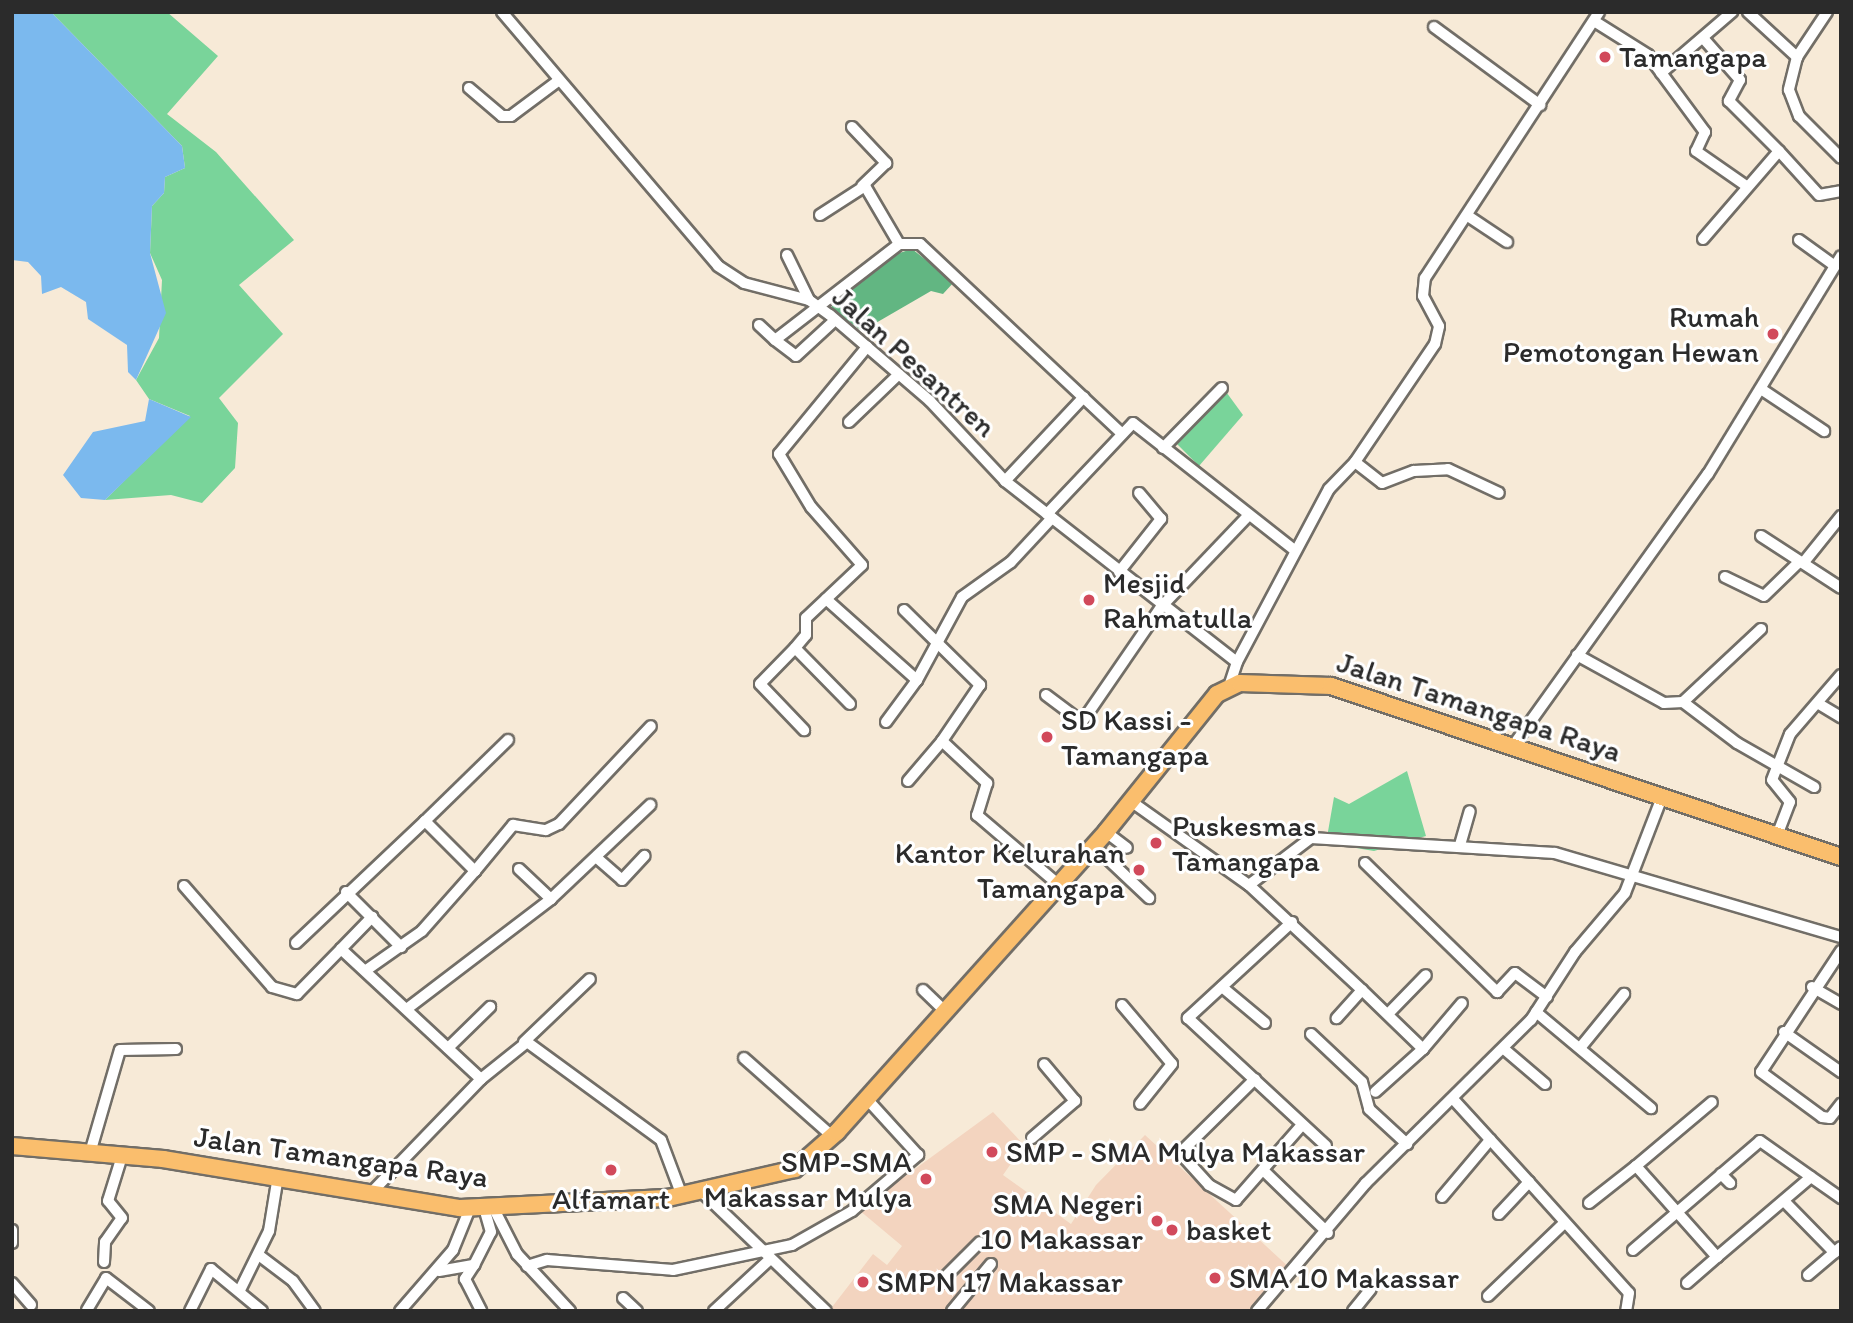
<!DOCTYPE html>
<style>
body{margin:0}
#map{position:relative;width:1853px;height:1323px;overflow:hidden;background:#f7ead7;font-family:Itim,sans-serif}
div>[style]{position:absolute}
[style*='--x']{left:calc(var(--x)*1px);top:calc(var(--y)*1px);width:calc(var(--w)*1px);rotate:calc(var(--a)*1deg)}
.built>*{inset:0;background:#f3d4bf}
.green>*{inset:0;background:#79d49a}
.forest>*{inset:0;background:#62b682}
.water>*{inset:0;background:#7bb9ee}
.roads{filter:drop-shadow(2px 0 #726e67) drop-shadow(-2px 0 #726e67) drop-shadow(0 2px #726e67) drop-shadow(0 -2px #726e67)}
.street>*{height:10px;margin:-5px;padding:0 5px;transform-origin:5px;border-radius:5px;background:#fff}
.primary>*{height:16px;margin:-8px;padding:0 8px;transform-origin:8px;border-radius:8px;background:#fabe6d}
.dots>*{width:19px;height:19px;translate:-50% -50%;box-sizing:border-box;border:4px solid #fff;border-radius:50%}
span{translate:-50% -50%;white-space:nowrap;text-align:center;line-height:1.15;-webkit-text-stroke:6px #fff;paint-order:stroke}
.poi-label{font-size:30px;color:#2b2b2b}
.left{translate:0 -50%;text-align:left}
.right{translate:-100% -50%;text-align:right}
.street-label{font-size:30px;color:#2b2b2b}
.frame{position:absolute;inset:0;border:14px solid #2b2b2b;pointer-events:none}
</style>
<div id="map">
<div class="built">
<div style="clip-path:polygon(993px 1112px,1024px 1145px,1003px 1175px,1071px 1224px,1096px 1185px,1145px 1135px,1291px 1269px,1253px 1311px,829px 1311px,873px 1254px,887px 1265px,902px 1246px,859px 1210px)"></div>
</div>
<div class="green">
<div style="clip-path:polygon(51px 12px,167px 12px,218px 56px,167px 114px,216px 152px,294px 240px,239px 285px,283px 334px,219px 398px,238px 423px,235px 468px,202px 503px,171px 495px,105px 500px,190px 416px,149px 399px,136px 380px,159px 338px,162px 280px,150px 253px,152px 206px,164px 193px,165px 177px,185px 168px,182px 146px)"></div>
<div style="clip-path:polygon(1224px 389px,1243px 415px,1199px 466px,1172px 439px)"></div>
<div style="clip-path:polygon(1407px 771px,1426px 836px,1374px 851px,1326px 843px,1334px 797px,1349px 804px)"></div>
</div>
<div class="forest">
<div style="clip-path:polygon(912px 249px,954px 282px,943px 294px,931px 291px,862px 331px,830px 308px,890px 256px)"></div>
</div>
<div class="water">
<div style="clip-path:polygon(12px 12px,51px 12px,182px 146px,185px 168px,165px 177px,164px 193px,152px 206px,150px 253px,166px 313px,136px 380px,128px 372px,127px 345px,88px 319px,86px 302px,61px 287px,42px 294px,41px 276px,28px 262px,12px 260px)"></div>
<div style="clip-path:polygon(149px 399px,191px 417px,105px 500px,81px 498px,63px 475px,93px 432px,145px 421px)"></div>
</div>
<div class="roads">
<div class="street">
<div style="--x:502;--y:12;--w:333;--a:49.6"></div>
<div style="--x:718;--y:266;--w:31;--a:33"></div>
<div style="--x:744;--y:283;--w:67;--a:14.7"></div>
<div style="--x:809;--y:300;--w:26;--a:36"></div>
<div style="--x:830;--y:315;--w:132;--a:40.7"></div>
<div style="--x:930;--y:401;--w:110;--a:46.8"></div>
<div style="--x:1005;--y:481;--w:294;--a:38"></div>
<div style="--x:1237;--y:662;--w:25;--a:108"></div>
<div style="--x:1748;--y:12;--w:67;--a:42.6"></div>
<div style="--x:1827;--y:12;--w:54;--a:123.7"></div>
<div style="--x:1797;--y:57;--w:34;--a:104"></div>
<div style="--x:1789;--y:90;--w:28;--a:69"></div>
<div style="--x:1799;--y:116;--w:59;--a:45"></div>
<div style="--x:1594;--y:21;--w:64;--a:32.2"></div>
<div style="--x:1648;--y:55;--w:96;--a:53.5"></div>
<div style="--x:1705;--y:132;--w:21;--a:115"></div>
<div style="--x:1696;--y:151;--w:60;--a:34.8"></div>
<div style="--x:1434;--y:27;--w:132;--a:36.3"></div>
<div style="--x:1703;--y:38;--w:56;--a:48.6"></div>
<div style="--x:1740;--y:80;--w:24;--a:118"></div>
<div style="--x:1729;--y:101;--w:71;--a:45"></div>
<div style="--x:1661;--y:73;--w:94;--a:-40.7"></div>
<div style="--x:469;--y:88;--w:43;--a:40.3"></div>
<div style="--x:502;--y:116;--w:9;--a:0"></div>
<div style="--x:511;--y:116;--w:59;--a:-36.7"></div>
<div style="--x:852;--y:127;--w:50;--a:46.6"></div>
<div style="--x:886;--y:163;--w:33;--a:136"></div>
<div style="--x:820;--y:215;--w:54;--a:-32.8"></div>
<div style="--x:865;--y:186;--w:67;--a:59.6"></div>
<div style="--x:1468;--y:216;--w:47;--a:33.7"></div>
<div style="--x:1703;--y:239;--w:116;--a:-49.2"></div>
<div style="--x:1779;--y:151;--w:59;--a:47.7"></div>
<div style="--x:1819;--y:195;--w:22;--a:-10"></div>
<div style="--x:1799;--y:240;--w:44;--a:35.8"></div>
<div style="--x:787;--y:255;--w:50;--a:63.9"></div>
<div style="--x:759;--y:325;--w:22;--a:43"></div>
<div style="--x:775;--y:340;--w:157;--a:-37.7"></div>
<div style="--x:899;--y:244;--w:21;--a:0"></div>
<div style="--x:920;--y:244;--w:274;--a:43.2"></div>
<div style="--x:775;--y:340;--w:26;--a:37"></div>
<div style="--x:796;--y:356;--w:53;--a:-42.7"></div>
<div style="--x:1761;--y:389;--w:76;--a:33.7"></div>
<div style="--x:849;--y:422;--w:69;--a:-43.8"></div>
<div style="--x:1163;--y:448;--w:84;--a:-45.5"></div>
<div style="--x:1355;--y:462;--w:34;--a:38"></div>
<div style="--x:1382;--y:483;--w:34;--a:-21"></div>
<div style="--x:1414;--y:471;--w:34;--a:-3"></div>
<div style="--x:1448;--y:469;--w:56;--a:25.2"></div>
<div style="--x:1005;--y:481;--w:115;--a:-46.8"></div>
<div style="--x:1047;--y:514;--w:125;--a:-46.6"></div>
<div style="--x:1133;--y:423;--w:204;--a:38.2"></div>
<div style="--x:1761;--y:536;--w:95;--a:33"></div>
<div style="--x:1804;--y:562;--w:59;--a:-51.2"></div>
<div style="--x:1119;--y:572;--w:68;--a:-51.6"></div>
<div style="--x:1161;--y:519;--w:34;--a:-130"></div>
<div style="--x:1725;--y:577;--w:43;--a:26"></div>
<div style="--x:1764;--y:596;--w:49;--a:-44.2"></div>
<div style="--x:826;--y:599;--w:122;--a:41.7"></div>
<div style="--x:917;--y:680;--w:94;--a:-61.5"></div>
<div style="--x:962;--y:597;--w:60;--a:-35.5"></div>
<div style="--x:1011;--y:562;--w:60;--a:-47"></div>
<div style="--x:904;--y:610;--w:107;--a:44.6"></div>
<div style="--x:980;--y:685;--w:68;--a:124.2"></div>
<div style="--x:942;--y:741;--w:62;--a:43"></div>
<div style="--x:987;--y:783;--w:34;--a:107"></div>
<div style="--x:977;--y:815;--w:108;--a:40.5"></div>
<div style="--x:795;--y:648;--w:50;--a:134.2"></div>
<div style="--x:760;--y:684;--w:64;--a:46.3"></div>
<div style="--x:1577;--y:655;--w:99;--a:28.9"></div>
<div style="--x:1664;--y:703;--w:19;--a:-3"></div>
<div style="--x:1683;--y:702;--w:68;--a:37.2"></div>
<div style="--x:1737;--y:743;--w:89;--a:29.7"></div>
<div style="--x:1237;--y:662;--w:196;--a:-62"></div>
<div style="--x:1329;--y:489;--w:37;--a:-46"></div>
<div style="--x:1355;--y:462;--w:143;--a:-55.9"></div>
<div style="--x:1435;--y:344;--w:18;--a:-77"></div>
<div style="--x:1439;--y:326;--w:34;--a:-118"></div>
<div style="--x:1423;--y:296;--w:18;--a:-84"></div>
<div style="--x:1425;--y:278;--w:318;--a:-56.8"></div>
<div style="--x:1046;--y:695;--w:45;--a:36.9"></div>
<div style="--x:1082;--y:722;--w:140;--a:-55.5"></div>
<div style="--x:1161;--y:607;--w:127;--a:-46.3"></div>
<div style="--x:1683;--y:702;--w:107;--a:-43.1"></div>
<div style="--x:850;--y:704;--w:78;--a:-134.5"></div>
<div style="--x:795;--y:648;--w:17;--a:-50"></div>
<div style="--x:806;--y:635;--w:17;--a:-90"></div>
<div style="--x:806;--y:618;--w:77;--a:-43.4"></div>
<div style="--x:862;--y:565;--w:77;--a:-131.3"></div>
<div style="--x:811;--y:507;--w:62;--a:-121.1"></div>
<div style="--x:779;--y:454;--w:139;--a:-50.6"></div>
<div style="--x:1819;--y:704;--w:26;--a:31"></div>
<div style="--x:886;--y:722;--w:52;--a:-53.6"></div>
<div style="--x:1513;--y:746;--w:335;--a:-54.4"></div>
<div style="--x:1708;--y:474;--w:255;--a:-58.6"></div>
<div style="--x:908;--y:781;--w:52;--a:-49.6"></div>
<div style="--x:1132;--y:802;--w:143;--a:35.4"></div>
<div style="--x:1249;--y:885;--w:154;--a:42.9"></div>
<div style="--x:1362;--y:990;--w:38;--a:132"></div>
<div style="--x:425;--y:821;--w:116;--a:-44.3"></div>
<div style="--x:1106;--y:832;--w:26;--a:37"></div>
<div style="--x:1778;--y:833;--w:33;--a:-69"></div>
<div style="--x:1790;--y:802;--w:28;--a:-129"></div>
<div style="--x:1772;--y:780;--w:49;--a:-68.6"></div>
<div style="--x:1790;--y:734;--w:78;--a:-49.2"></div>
<div style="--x:1460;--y:845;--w:35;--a:-74"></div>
<div style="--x:1094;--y:846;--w:76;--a:43.4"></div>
<div style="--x:597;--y:858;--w:33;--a:41"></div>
<div style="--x:622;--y:880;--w:33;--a:-47"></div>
<div style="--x:1365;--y:863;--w:185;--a:44.3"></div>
<div style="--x:1497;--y:992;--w:26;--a:-47"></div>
<div style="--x:1515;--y:973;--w:40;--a:37"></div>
<div style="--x:519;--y:869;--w:44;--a:43.2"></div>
<div style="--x:475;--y:871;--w:60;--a:-50.4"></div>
<div style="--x:513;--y:825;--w:33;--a:9"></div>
<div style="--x:546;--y:830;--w:14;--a:-25"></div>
<div style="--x:559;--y:824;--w:134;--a:-46.8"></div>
<div style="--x:1249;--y:885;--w:78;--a:-37.2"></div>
<div style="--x:1311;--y:838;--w:244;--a:3.5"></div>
<div style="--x:1555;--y:853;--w:298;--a:16.4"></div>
<div style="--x:184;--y:886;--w:134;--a:48.9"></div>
<div style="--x:272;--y:987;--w:26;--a:16"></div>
<div style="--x:297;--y:994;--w:63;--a:-45.6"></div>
<div style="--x:341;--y:949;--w:191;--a:42.9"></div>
<div style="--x:346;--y:892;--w:78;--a:45"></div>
<div style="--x:1292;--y:922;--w:142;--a:137.3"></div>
<div style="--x:1188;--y:1018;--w:188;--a:42.8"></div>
<div style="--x:296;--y:943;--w:178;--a:-43.4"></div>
<div style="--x:425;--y:821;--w:71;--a:45"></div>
<div style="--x:475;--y:871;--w:80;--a:131.5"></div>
<div style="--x:422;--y:931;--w:66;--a:144.9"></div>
<div style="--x:341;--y:949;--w:45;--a:-45.9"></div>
<div style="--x:1841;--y:951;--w:145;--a:123.5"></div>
<div style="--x:1761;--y:1072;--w:76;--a:36.4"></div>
<div style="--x:1822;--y:1117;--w:8;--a:7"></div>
<div style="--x:1830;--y:1118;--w:18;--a:-52"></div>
<div style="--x:1222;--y:987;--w:56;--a:39.9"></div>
<div style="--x:1812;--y:987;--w:34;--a:30"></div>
<div style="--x:923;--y:990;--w:32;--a:44"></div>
<div style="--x:1362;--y:990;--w:85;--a:44"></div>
<div style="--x:1423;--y:1049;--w:64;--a:138.1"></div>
<div style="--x:1122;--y:1005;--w:77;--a:49.7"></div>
<div style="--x:1172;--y:1064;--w:51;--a:128.7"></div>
<div style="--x:408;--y:1008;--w:180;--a:-37.3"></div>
<div style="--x:551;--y:899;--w:137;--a:-43.5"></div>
<div style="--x:1536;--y:1012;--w:150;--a:39.9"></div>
<div style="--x:1388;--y:1014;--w:54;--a:-45.7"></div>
<div style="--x:1784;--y:1032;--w:70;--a:35.1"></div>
<div style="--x:1311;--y:1034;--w:70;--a:43.3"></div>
<div style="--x:1362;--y:1082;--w:28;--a:75"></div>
<div style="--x:1369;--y:1109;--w:52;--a:42.6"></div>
<div style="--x:524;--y:1042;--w:91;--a:-43.7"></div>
<div style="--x:448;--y:1048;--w:59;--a:-44.3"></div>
<div style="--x:1580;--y:1048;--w:70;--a:-50.8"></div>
<div style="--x:1423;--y:1049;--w:60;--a:-49.7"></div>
<div style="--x:1504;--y:1049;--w:54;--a:40.5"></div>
<div style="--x:744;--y:1058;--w:119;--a:41.6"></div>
<div style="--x:1255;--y:1079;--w:105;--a:135.4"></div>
<div style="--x:1180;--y:1153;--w:43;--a:47.8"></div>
<div style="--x:1209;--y:1185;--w:31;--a:29"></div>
<div style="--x:1236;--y:1200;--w:98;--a:-48.7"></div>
<div style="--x:1454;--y:1100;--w:111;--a:47.6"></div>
<div style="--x:1529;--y:1182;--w:44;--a:133.2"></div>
<div style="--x:1032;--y:1138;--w:57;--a:-40.7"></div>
<div style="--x:1075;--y:1101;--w:48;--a:-130"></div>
<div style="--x:90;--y:1153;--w:107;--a:-73.8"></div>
<div style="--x:120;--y:1050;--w:56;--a:-1"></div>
<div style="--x:1636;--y:1166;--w:99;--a:-40.1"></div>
<div style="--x:1264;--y:1171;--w:89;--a:44.1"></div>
<div style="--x:1721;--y:1174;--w:13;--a:45"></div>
<div style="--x:1529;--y:1182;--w:149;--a:48"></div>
<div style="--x:1629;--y:1293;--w:18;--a:99"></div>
<div style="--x:703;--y:1193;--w:170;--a:43.8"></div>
<div style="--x:370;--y:1194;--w:160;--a:-46"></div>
<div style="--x:481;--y:1079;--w:59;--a:-38.8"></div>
<div style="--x:527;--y:1042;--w:166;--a:36.2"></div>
<div style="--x:661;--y:1140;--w:60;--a:69.4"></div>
<div style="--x:1442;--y:1197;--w:75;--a:-49.9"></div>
<div style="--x:1785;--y:1202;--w:71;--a:45.6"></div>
<div style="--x:1589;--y:1203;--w:60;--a:-38.2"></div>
<div style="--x:1636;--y:1166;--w:122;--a:48.3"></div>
<div style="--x:1717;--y:1257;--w:123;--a:-40.4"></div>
<div style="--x:1811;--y:1177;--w:37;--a:35"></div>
<div style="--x:493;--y:1207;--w:53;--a:62.9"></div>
<div style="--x:517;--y:1254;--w:78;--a:47.1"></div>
<div style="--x:12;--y:1230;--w:13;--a:90"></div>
<div style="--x:1633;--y:1250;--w:167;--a:-40.6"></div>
<div style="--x:1760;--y:1141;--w:62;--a:35.2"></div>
<div style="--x:260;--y:1256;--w:41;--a:37.1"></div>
<div style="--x:293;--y:1281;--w:37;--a:54"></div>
<div style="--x:104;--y:1262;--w:20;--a:-87"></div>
<div style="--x:105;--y:1242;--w:29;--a:-55"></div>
<div style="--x:122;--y:1218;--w:22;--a:-129"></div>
<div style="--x:108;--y:1201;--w:47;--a:-72.7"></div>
<div style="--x:474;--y:1265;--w:17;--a:123"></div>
<div style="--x:465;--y:1279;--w:36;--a:63"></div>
<div style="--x:527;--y:1266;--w:21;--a:-17"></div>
<div style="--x:547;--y:1260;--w:126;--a:4.5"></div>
<div style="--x:673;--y:1270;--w:122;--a:-11.9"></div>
<div style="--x:792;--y:1245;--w:69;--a:-29.5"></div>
<div style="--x:852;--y:1211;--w:87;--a:-40.3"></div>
<div style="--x:918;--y:1155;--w:76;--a:-132.3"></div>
<div style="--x:439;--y:1271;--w:36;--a:-10"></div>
<div style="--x:474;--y:1265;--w:37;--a:-63"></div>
<div style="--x:491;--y:1232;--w:26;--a:-106"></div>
<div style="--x:1808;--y:1275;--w:43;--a:-40.3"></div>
<div style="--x:12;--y:1283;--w:29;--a:49"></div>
<div style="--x:949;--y:1283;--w:7;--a:-146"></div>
<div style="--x:943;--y:1279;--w:52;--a:-45"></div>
<div style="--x:1687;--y:1283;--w:40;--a:-41"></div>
<div style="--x:240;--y:1290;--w:66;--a:-63.8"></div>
<div style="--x:269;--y:1231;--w:50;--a:-80.7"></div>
<div style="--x:1488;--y:1296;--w:104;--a:-43.8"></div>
<div style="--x:623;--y:1298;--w:19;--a:43"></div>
<div style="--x:87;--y:1310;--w:37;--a:-59"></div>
<div style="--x:106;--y:1278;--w:54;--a:37.5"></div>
<div style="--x:190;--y:1311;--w:47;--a:-63.4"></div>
<div style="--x:211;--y:1269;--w:66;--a:39.5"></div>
<div style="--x:400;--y:1311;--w:81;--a:-49"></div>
<div style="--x:453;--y:1250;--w:45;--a:-68"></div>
<div style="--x:714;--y:1311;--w:74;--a:-42.8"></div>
<div style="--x:952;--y:1311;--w:61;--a:-50.3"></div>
<div style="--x:1257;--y:1311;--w:168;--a:-49.6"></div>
<div style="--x:1366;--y:1183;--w:232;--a:-44.7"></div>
<div style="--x:1531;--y:1020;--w:81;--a:-57.1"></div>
<div style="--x:1575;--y:952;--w:77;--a:-49.7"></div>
<div style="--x:1625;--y:893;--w:103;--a:-68.9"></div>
<div style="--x:1353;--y:1311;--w:28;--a:-51"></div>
</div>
<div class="primary">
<div style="--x:12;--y:1146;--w:152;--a:4.9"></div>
<div style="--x:163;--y:1159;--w:301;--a:9.4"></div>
<div style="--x:460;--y:1208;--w:208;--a:-2.8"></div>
<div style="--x:668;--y:1198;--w:130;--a:-12.9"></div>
<div style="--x:795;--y:1169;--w:56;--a:-41.4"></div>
<div style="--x:837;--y:1132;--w:403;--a:-48.1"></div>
<div style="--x:1106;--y:832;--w:177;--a:-51.2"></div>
<div style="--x:1217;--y:694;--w:25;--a:-26"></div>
<div style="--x:1240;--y:683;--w:91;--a:1.9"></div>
<div style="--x:1331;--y:686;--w:538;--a:18.54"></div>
</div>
</div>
<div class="dots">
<div style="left:1605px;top:57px;background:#d1495b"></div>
<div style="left:1773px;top:334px;background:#d1495b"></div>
<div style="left:1089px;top:600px;background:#d1495b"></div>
<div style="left:1047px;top:737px;background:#d1495b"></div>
<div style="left:1156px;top:843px;background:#d1495b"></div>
<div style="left:1139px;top:870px;background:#d1495b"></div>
<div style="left:992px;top:1152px;background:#d1495b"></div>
<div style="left:611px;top:1170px;background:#d1495b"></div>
<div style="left:926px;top:1179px;background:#d1495b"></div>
<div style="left:1157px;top:1221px;background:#d1495b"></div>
<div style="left:1172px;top:1230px;background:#d1495b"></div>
<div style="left:1215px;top:1278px;background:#d1495b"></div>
<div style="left:863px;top:1282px;background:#d1495b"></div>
</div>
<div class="poi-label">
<span class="left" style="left:1619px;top:57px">Tamangapa</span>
<span class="right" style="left:1759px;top:334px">Rumah<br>Pemotongan Hewan</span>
<span class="left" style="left:1103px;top:600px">Mesjid<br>Rahmatulla</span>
<span class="left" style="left:1061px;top:737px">SD Kassi -<br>Tamangapa</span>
<span class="left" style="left:1172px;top:843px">Puskesmas<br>Tamangapa</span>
<span class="right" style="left:1125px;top:870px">Kantor Kelurahan<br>Tamangapa</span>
<span class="left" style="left:1006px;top:1152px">SMP - SMA Mulya Makassar</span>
<span class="right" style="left:912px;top:1179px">SMP-SMA<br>Makassar Mulya</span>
<span style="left:611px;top:1199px">Alfamart</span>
<span class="right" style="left:1143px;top:1221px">SMA Negeri<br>10 Makassar</span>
<span class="left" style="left:1186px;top:1230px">basket</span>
<span class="left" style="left:1229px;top:1278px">SMA 10 Makassar</span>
<span class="left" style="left:877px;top:1282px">SMPN 17 Makassar</span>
</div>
<div class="street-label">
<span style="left:914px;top:362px;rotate:42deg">Jalan Pesantren</span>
<span style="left:1479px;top:707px;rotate:18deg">Jalan Tamangapa Raya</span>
<span style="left:341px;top:1157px;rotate:8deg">Jalan Tamangapa Raya</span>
</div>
<div class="frame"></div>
</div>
